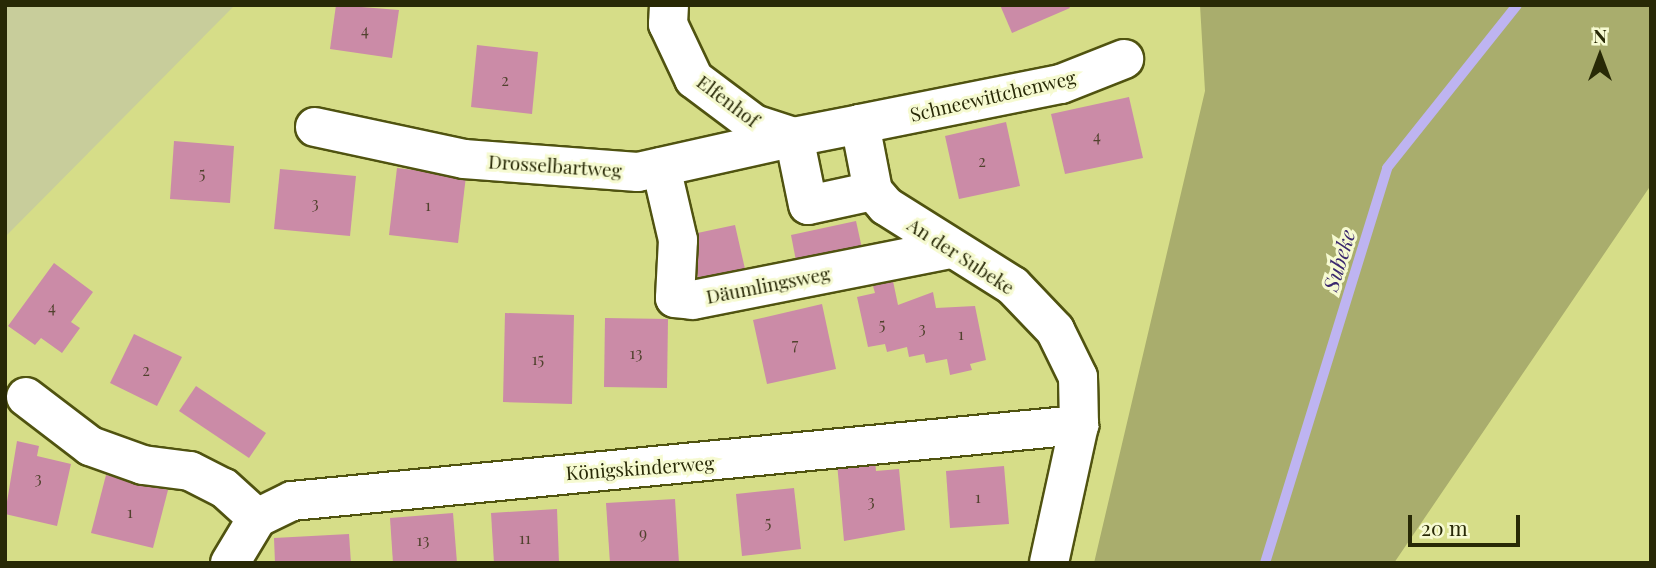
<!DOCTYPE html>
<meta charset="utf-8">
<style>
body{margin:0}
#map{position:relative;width:1656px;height:568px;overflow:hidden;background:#d6dd88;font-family:"Playfair Display",serif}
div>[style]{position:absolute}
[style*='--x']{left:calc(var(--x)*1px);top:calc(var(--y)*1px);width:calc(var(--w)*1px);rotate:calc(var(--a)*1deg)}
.green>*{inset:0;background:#c8cd9b}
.forest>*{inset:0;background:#a9ad6d}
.stream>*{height:10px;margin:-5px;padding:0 5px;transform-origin:5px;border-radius:5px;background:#beb4f1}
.building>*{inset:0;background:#cb8ba7}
.roads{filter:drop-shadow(2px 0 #505310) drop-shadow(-2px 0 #505310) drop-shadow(0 2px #505310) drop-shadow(0 -2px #505310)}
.minor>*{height:38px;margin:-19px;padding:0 19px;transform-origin:19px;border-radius:19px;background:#fff}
span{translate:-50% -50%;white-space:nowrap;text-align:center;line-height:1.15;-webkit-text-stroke:6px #f6fad1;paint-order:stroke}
.number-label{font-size:16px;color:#51422e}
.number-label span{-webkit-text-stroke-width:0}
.street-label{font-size:19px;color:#282906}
.water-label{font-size:21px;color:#3b286e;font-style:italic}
.frame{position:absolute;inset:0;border:7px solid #282906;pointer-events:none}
.north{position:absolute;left:1565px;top:21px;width:70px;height:70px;-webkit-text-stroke:5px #f6fad1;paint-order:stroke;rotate:0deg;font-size:19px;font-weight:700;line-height:28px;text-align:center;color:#282906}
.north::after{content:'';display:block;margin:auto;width:24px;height:32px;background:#282906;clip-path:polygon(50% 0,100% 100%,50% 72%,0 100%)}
.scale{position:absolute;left:1408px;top:515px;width:112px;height:32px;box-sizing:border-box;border:4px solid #282906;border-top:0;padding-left:9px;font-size:21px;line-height:24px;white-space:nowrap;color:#282906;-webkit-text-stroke:5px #f6fad1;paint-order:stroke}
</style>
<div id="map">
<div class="green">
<div style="clip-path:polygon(5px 5px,235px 5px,5px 237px)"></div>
</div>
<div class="forest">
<div style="clip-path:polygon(1200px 5px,1651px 5px,1651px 185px,1394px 563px,1094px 563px,1205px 91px)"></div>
</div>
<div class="stream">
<div style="--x:1265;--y:563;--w:413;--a:-72.8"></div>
<div style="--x:1387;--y:168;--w:208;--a:-51.4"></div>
</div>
<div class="building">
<div style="clip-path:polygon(336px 5px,399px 10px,392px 58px,330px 49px)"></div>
<div style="clip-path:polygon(1000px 5px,1068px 5px,1070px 8px,1012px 33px)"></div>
<div style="clip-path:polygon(477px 45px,538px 52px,532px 114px,471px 107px)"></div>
<div style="clip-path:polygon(1129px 97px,1143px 158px,1065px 174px,1051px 114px)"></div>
<div style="clip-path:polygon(1006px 122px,1020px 186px,959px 199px,945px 136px)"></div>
<div style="clip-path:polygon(174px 141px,234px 146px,230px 203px,170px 199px)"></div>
<div style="clip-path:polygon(397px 168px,466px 176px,458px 243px,389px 235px)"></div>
<div style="clip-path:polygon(280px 169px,356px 176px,350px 236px,274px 229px)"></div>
<div style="clip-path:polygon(856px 221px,863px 253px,797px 266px,791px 235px)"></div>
<div style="clip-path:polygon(735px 225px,745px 269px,698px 278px,688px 235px)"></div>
<div style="clip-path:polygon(54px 263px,93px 292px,71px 322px,80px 328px,62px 353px,41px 338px,35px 345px,8px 326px)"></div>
<div style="clip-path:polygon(893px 281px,898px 305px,933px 292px,936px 308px,975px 306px,986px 360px,970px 364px,972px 370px,950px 375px,947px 359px,926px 363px,924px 354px,909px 357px,907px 347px,887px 352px,885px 344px,868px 347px,857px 297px,875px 293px,873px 286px)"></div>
<div style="clip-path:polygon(822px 304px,836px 369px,767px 384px,753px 320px)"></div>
<div style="clip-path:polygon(505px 313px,574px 315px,572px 404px,503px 402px)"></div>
<div style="clip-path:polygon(605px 318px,668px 319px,667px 388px,604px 387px)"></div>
<div style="clip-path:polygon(134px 334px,182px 357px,157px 406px,110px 383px)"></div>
<div style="clip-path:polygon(196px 386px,266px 433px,249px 458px,179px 411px)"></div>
<div style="clip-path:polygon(17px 441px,39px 446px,37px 456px,71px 464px,57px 526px,5px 514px)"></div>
<div style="clip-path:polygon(875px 459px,876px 471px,899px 469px,905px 530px,844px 541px,837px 463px)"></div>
<div style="clip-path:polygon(1004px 466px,1009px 524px,950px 528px,946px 471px)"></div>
<div style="clip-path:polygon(106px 475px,168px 490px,153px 548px,91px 533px)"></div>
<div style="clip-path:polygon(794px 488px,801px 549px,742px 556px,736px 494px)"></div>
<div style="clip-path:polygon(675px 499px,679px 563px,610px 563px,606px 503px)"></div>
<div style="clip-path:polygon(557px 509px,559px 563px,494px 563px,491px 513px)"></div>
<div style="clip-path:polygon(453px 513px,457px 563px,393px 563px,390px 518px)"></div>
<div style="clip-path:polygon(349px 534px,351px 563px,275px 563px,274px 538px)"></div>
</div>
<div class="roads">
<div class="minor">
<div style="--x:669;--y:5;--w:19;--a:93"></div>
<div style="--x:668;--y:24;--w:61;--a:64.7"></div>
<div style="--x:694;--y:79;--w:75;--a:36.9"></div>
<div style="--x:754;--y:124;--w:42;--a:18"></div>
<div style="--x:860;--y:124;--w:205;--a:-11.3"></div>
<div style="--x:1061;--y:84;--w:68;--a:-21.6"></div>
<div style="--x:315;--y:127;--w:152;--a:12.1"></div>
<div style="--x:464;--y:159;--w:174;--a:4.3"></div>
<div style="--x:638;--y:172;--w:160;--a:-12.6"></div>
<div style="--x:661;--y:167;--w:75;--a:76.9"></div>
<div style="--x:678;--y:240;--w:58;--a:93"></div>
<div style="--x:675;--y:298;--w:18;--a:6"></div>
<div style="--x:693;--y:300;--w:262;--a:-11.2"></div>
<div style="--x:873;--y:191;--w:66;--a:167.8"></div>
<div style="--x:808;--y:205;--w:69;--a:-101.6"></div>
<div style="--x:794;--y:137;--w:67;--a:-11.1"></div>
<div style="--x:860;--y:124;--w:68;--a:79"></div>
<div style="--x:873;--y:191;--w:20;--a:49"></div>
<div style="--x:886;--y:206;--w:150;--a:32.2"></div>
<div style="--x:1013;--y:286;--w:61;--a:46.3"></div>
<div style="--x:1055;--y:330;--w:52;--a:63.9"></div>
<div style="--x:1078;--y:377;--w:48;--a:88.8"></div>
<div style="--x:1079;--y:425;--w:141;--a:102.3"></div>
<div style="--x:26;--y:397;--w:81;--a:37.4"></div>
<div style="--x:90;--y:446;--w:56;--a:19.7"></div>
<div style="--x:143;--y:465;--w:47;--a:7.3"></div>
<div style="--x:190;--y:471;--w:38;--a:27"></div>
<div style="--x:224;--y:488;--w:45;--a:42.3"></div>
<div style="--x:230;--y:563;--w:52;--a:-59"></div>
<div style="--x:257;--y:518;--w:39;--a:-26"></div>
<div style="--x:292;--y:501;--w:791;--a:-5.52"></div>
</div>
</div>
<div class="number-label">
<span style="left:365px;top:30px">4</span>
<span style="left:505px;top:80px">2</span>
<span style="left:1097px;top:136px">4</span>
<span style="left:982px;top:161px">2</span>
<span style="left:202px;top:173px">5</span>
<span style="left:315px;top:203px">3</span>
<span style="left:428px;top:205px">1</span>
<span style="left:52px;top:307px">4</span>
<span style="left:882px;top:324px">5</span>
<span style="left:922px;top:328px">3</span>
<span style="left:961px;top:334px">1</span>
<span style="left:795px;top:344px">7</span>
<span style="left:636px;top:353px">13</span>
<span style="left:538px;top:359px">15</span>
<span style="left:146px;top:370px">2</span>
<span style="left:38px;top:478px">3</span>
<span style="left:978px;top:497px">1</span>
<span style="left:871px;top:501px">3</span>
<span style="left:130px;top:512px">1</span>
<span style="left:768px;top:522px">5</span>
<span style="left:643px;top:533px">9</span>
<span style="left:525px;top:538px">11</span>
<span style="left:423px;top:540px">13</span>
</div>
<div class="street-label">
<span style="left:993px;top:96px;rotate:-13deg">Schneewittchenweg</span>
<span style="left:728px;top:101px;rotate:37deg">Elfenhof</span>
<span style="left:555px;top:166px;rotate:4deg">Drosselbartweg</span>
<span style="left:961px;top:256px;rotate:33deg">An der Subeke</span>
<span style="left:768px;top:285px;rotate:-11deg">Däumlingsweg</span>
<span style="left:640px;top:468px;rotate:-4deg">Königskinderweg</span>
</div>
<div class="water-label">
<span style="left:1338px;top:260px;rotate:-73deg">Subeke</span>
</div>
<div class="frame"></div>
<div class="north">N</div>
<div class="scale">20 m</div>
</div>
